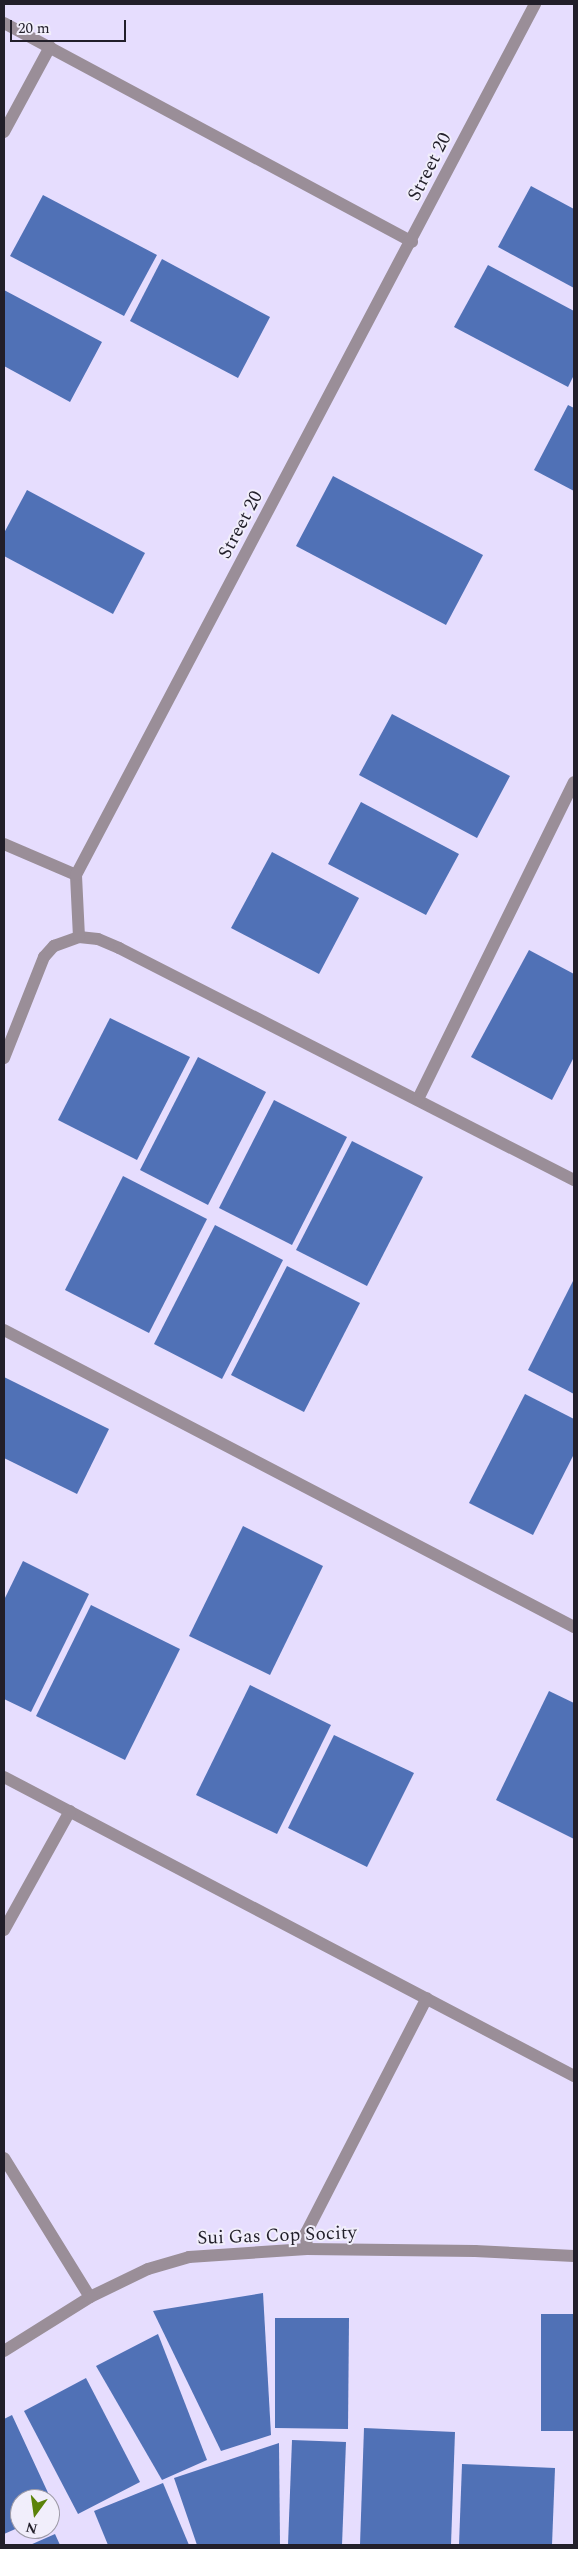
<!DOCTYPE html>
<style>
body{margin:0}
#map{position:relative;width:578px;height:2549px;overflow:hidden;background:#e6ddfe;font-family:Spectral,serif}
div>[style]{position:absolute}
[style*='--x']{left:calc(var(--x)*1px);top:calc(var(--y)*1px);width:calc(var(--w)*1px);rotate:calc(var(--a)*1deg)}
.building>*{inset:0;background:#5071b6}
.minor>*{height:12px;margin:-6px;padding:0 6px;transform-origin:6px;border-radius:6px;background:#9a8e98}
span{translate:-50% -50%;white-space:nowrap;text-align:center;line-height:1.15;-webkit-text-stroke:4px #f1eefb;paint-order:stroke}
.street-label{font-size:19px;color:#221f2a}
.frame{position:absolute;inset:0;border:5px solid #221f2a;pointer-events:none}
.north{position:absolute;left:10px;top:2489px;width:50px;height:50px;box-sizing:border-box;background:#f1eefb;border:1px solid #9e9ba7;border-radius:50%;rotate:194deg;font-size:14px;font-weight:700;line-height:20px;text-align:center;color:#221f2a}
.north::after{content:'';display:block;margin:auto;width:18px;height:22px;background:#5b830a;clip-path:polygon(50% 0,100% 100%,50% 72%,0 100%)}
.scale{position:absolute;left:10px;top:20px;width:116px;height:22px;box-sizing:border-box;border:2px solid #221f2a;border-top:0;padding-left:6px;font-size:15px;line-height:18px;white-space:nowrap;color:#221f2a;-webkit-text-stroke:4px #f1eefb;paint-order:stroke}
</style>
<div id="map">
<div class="building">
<div style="clip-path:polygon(531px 186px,574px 209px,574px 288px,498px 247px)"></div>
<div style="clip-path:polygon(43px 195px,157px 255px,124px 316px,10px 256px)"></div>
<div style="clip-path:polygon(162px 259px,270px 317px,238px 378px,130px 321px)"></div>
<div style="clip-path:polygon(488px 265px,574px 311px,574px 375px,568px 387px,454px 327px)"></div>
<div style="clip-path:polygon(4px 290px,102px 342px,70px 402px,4px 366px)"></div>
<div style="clip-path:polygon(568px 405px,574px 408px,574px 491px,534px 470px)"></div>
<div style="clip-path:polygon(333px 476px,483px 555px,446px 625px,296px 546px)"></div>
<div style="clip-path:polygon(27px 490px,145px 553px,113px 614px,4px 556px,4px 533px)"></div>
<div style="clip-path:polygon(392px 714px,510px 776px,477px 838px,359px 775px)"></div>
<div style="clip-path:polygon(361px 802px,459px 854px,426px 915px,328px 864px)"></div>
<div style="clip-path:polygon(272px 852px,359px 898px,319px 974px,231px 928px)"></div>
<div style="clip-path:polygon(529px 950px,574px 974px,574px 1057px,552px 1100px,471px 1057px)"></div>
<div style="clip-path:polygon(110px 1018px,190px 1057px,137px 1160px,58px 1120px)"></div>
<div style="clip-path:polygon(198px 1057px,266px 1092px,208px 1205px,140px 1170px)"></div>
<div style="clip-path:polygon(274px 1100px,347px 1137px,292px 1245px,219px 1208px)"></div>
<div style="clip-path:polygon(352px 1141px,423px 1177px,367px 1286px,296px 1250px)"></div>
<div style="clip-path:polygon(123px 1176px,207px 1219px,149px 1333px,65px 1290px)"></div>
<div style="clip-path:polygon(215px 1225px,283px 1260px,222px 1379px,154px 1344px)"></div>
<div style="clip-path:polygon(287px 1266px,360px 1303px,304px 1412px,231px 1375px)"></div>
<div style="clip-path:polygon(574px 1279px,574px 1394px,528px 1370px)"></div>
<div style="clip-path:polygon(4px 1377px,109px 1429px,77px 1494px,4px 1458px)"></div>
<div style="clip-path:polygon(525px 1394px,574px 1419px,574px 1454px,533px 1535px,469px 1503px)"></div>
<div style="clip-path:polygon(243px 1526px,323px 1566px,270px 1675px,189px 1636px)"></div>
<div style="clip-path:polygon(23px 1561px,89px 1594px,31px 1712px,4px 1699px,4px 1600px)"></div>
<div style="clip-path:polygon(91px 1605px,180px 1649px,125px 1760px,36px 1716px)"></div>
<div style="clip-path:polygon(250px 1685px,331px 1725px,277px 1834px,196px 1795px)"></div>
<div style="clip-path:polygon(549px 1691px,574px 1703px,574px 1839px,496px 1800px)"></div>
<div style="clip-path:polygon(334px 1735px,414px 1773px,367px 1867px,288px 1828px)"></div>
<div style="clip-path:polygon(263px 2293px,271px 2435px,221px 2451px,153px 2311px)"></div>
<div style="clip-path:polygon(541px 2314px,574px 2314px,574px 2431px,541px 2431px)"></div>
<div style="clip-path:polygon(275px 2318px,349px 2318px,348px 2429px,275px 2428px)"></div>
<div style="clip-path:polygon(158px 2334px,207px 2460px,162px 2480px,96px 2366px)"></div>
<div style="clip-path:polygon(86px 2378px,140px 2482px,78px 2514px,24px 2411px)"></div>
<div style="clip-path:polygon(12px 2415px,56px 2510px,50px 2513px,50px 2499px,20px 2499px,20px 2527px,4px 2534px,4px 2419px)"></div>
<div style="clip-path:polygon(364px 2428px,455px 2432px,451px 2545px,360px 2545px)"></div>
<div style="clip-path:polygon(292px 2440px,346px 2442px,342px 2545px,288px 2545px)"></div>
<div style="clip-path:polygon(279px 2443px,280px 2545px,197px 2545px,174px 2478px)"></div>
<div style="clip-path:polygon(462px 2464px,555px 2468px,552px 2545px,459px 2545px)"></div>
<div style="clip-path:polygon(163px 2483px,189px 2545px,108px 2545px,94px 2511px)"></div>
<div style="clip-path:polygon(55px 2534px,60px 2545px,30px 2545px)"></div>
</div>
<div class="minor">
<div style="--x:4;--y:23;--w:463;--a:28.2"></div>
<div style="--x:4;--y:132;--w:97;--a:-61.6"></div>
<div style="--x:4;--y:844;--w:78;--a:23.3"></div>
<div style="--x:79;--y:937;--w:19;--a:6"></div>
<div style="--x:98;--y:939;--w:23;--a:23"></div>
<div style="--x:119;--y:948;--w:511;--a:27.02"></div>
<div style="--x:4;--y:1058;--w:109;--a:-68.4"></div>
<div style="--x:44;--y:957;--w:15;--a:-48"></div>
<div style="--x:54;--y:946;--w:27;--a:-20"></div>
<div style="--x:79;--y:937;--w:62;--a:-92.8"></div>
<div style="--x:76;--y:875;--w:985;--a:-62.21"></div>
<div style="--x:418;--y:1099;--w:353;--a:-63.8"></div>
<div style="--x:4;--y:1330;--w:643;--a:27.52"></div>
<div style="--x:4;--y:1777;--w:644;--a:27.68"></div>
<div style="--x:4;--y:1930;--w:136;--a:-61"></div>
<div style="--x:4;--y:2158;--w:163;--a:58.3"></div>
<div style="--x:307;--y:2249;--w:16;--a:-94"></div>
<div style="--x:306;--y:2233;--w:264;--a:-62.8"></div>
<div style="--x:4;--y:2351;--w:102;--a:-32.1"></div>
<div style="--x:90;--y:2297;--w:64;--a:-25.8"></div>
<div style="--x:148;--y:2269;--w:43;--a:-16.3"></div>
<div style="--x:189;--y:2257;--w:118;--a:-3.9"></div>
<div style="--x:307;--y:2249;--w:168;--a:0.7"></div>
<div style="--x:475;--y:2251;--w:99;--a:2.9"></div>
</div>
<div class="street-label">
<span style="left:430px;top:167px;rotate:-63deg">Street 20</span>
<span style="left:241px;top:525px;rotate:-62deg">Street 20</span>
<span style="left:277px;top:2236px;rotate:-2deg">Sui Gas Cop Socity</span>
</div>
<div class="frame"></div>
<div class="north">N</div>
<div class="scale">20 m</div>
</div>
